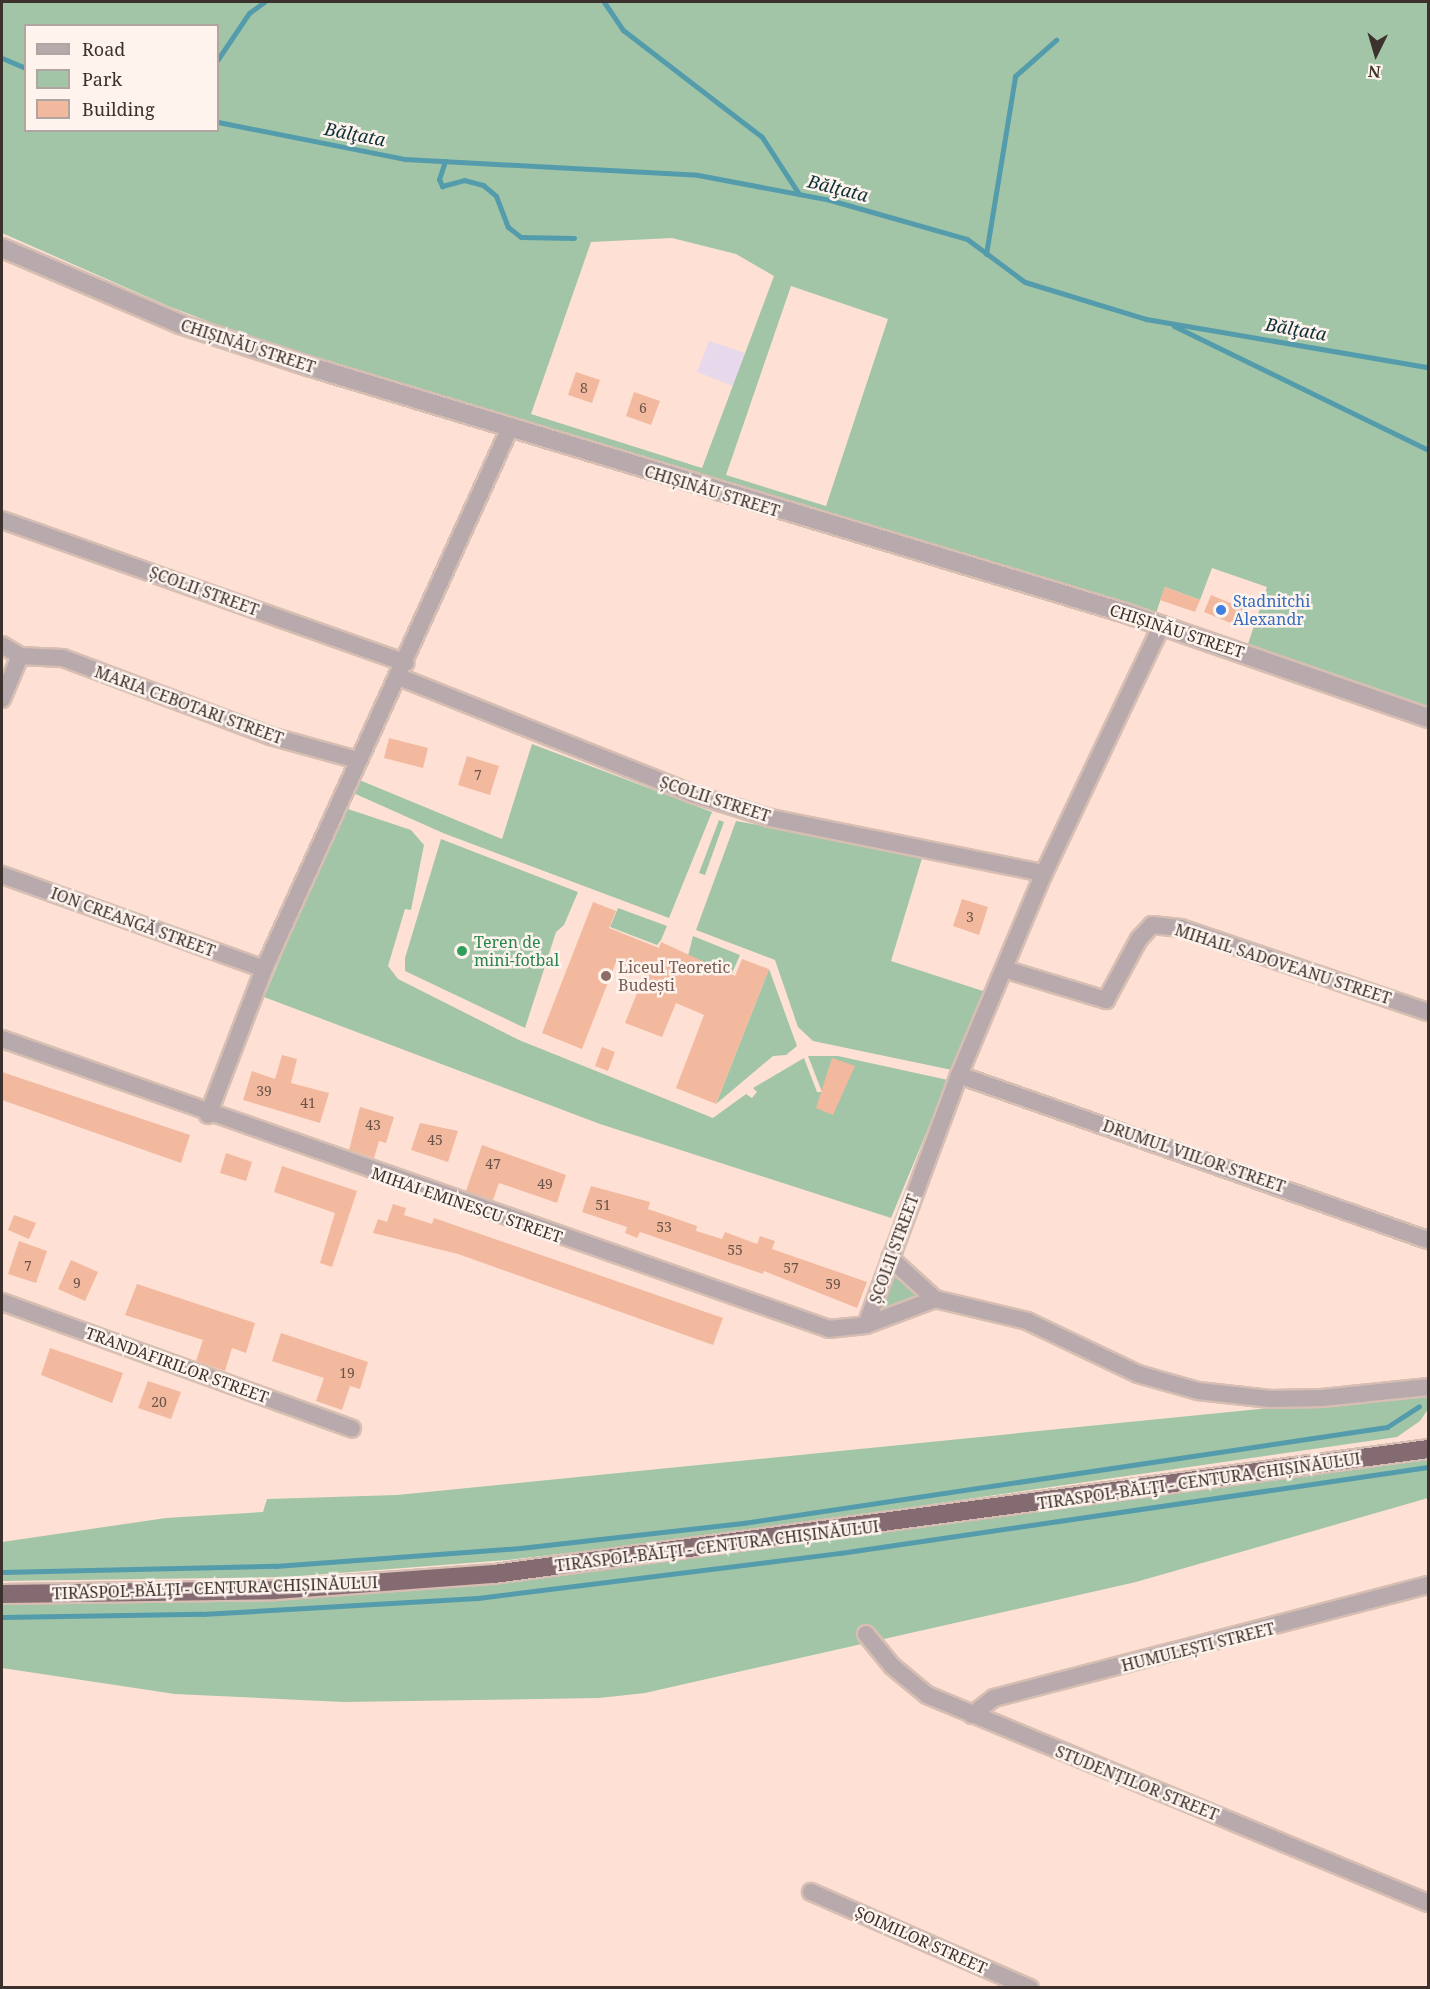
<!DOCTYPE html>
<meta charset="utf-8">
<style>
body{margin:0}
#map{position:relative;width:1430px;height:1989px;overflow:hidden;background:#fee1d4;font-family:"Noto Serif",serif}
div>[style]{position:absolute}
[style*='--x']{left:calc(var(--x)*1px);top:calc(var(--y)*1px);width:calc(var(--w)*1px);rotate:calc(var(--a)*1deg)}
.industrial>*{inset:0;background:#e8d8eb}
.green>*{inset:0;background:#a2c5a7}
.stream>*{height:5px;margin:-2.5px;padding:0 2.5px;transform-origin:2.5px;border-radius:2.5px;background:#549cab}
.building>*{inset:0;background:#f2b99f}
.roads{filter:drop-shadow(2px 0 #d7beb2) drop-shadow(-2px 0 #d7beb2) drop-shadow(0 2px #d7beb2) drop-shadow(0 -2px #d7beb2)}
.minor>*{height:16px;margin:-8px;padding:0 8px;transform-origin:8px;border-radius:8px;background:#b7a9ac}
.tertiary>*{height:18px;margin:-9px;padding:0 9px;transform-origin:9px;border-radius:9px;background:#b7a9ac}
.trunk>*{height:18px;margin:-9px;padding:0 9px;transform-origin:9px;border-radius:9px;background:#846b71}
.dots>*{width:16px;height:16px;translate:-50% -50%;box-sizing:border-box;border:3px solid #fef3ed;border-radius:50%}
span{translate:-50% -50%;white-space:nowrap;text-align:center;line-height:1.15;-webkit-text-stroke:5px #fef3ed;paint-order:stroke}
.number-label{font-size:14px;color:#6a5349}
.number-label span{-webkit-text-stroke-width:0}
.street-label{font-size:16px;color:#3c312c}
.shop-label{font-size:16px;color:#366cbe}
.left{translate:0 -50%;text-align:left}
.leisure-label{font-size:16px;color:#27864d}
.education-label{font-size:16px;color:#785e54}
.water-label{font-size:18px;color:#0c3138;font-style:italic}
.frame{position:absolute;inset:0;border:3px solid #3c312c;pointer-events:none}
.legend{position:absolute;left:24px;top:24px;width:195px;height:108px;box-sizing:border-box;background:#fef3ed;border:2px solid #b0a5a0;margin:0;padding:8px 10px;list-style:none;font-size:18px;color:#3c312c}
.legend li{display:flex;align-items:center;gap:12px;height:30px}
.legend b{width:30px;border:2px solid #b0a5a0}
.north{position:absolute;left:1346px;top:24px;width:60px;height:60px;-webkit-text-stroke:4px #fef3ed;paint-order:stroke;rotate:185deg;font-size:16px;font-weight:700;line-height:24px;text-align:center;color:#3c312c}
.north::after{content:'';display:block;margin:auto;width:21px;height:27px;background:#3c312c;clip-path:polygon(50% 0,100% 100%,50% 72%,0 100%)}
</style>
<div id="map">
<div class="industrial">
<div style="clip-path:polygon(709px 341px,745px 353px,733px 386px,697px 372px)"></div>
</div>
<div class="green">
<div style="clip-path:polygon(evenodd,2px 2px,1428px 2px,1428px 706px,1248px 644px,1267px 587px,1212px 568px,1200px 600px,1165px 587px,1156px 613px,286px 351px,168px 306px,2px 233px,2px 2px,26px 26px,218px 26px,218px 130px,26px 130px,26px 26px,2px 2px,672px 238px,736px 254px,774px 276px,702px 468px,531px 414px,591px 242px,672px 238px,2px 2px,791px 286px,888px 319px,826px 506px,726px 475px,791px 286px)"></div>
<div style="clip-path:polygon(532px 744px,712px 812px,669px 918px,443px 833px,351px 792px,357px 779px,502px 839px)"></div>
<div style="clip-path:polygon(345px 808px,411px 830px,424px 845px,411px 910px,405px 909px,388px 966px,398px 979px,519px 1040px,713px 1118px,746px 1094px,752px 1098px,757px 1092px,753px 1088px,804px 1058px,817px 1092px,822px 1092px,808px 1056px,838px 1056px,948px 1080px,891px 1218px,600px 1124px,264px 997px)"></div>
<div style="clip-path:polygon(719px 820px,724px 822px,705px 875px,699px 873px)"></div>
<div style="clip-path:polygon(736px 821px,923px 855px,891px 961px,986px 992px,952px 1070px,813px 1041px,798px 1027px,775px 960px,696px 930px)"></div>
<div style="clip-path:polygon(441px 839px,578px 892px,564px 925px,556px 932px,525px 1028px,405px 971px,405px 958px)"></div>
<div style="clip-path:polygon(618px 908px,667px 926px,661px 940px,657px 945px,610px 927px)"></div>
<div style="clip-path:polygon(693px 936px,740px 955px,732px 973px,688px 956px)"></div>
<div style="clip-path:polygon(769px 969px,797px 1046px,786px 1055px,773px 1056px,716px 1104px)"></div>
<div style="clip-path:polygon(891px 1274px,920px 1293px,921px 1297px,888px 1310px,884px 1307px,881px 1302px)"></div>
<div style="clip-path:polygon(1421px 1393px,1428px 1399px,1428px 1409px,1420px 1421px,1397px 1437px,711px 1536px,507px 1560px,287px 1577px,2px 1581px,2px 1542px,166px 1518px,263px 1512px,267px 1499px,397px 1495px)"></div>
<div style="clip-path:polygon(1428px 1457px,1428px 1498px,1136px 1582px,645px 1693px,599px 1698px,343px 1702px,175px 1694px,2px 1668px,2px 1604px,156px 1602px,482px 1585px)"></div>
</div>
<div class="stream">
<div style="--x:604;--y:2;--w:34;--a:56"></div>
<div style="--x:623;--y:30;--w:175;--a:37.6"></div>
<div style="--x:762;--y:137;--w:68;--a:57"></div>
<div style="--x:2;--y:58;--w:26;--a:23"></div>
<div style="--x:218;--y:59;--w:55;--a:-56"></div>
<div style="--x:249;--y:13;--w:19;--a:-36"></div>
<div style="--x:218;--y:122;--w:191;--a:11.2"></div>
<div style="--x:405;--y:159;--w:293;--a:3.1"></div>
<div style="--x:698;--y:175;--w:134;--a:10.7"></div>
<div style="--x:830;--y:200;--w:142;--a:15.9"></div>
<div style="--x:967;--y:239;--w:72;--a:36.6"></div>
<div style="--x:1025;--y:282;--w:127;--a:17"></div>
<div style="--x:1146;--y:319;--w:286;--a:9.7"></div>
<div style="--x:445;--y:161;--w:19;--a:108"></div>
<div style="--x:439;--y:179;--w:8;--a:67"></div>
<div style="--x:442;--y:186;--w:23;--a:-15"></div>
<div style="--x:464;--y:180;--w:20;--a:15"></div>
<div style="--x:483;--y:185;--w:17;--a:40"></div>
<div style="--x:496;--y:196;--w:33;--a:69"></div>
<div style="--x:508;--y:227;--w:16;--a:38"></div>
<div style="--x:521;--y:237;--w:53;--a:1.1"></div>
<div style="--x:986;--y:254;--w:180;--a:-80.7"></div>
<div style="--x:1015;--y:76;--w:55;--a:-41.3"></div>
<div style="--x:1174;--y:326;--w:283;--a:26"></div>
<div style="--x:2;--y:1572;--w:273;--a:-1.3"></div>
<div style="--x:275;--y:1566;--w:246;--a:-4.2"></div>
<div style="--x:520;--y:1548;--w:224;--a:-6.4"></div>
<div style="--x:743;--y:1523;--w:651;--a:-8.48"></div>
<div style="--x:1387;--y:1427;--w:38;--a:-33"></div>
<div style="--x:2;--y:1617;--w:200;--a:-0.9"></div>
<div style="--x:202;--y:1614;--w:276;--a:-3.3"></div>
<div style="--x:478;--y:1598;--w:365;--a:-7.1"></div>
<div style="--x:840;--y:1553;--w:594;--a:-8.32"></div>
</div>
<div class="building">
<div style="clip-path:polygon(576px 372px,600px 380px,592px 403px,568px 395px)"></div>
<div style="clip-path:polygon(634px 392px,660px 401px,651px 425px,626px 416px)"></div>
<div style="clip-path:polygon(1165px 587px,1200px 600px,1195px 612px,1160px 600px)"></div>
<div style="clip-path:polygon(1211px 595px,1247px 610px,1240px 627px,1204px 612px)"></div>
<div style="clip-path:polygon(389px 738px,428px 748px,423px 768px,384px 758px)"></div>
<div style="clip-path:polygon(467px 756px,499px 766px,490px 795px,458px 785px)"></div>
<div style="clip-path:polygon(962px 899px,988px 907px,979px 935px,953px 926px)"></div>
<div style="clip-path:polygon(593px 902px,616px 911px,609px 928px,659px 948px,661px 942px,735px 976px,742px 959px,769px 969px,716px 1104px,676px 1088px,704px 1015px,676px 1003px,662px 1037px,625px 1023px,645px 973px,616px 962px,582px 1049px,542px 1033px)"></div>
<div style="clip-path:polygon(602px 1047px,615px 1052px,608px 1071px,595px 1066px)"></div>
<div style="clip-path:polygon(282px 1055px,297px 1059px,291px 1083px,329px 1093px,320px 1123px,243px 1100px,252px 1071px,275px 1079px)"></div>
<div style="clip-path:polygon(832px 1058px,855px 1066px,833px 1115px,816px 1108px)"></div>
<div style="clip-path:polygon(2px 1072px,190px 1135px,181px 1163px,2px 1100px)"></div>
<div style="clip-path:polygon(360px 1107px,394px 1117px,386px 1143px,379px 1141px,374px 1158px,349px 1150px)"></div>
<div style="clip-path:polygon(420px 1123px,458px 1131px,448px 1162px,411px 1150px)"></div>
<div style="clip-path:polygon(482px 1145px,566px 1175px,557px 1203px,499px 1183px,493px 1200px,466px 1191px)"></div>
<div style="clip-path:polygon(226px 1153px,252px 1162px,246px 1181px,220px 1173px)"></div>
<div style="clip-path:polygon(282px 1166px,357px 1191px,332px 1267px,320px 1263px,335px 1213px,274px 1192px)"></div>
<div style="clip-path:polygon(591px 1186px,650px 1202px,648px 1209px,697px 1226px,696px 1231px,722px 1239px,725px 1232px,757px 1244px,760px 1236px,775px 1241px,772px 1249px,867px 1282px,857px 1308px,764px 1271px,763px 1274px,640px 1232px,637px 1238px,625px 1233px,627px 1227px,582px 1212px)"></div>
<div style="clip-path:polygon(393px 1204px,406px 1208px,404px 1215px,432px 1224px,434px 1218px,723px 1318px,713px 1345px,458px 1254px,373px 1233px,378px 1219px,387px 1222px)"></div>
<div style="clip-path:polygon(14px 1215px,36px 1223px,29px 1239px,8px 1230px)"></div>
<div style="clip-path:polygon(19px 1241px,47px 1251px,36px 1283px,8px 1274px)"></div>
<div style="clip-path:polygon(71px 1260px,98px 1272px,85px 1301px,58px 1289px)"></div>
<div style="clip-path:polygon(137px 1284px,255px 1323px,246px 1353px,232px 1348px,225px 1371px,196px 1361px,203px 1340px,125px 1315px)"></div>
<div style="clip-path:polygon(281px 1333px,368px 1362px,360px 1389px,350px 1386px,342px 1410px,316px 1401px,324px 1378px,272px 1361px)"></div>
<div style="clip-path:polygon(50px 1348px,123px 1373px,112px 1403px,41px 1375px)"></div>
<div style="clip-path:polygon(148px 1381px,181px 1392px,171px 1419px,138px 1408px)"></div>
</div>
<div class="roads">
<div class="minor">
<div style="--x:2;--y:520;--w:428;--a:19.5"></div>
<div style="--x:2;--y:645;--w:21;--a:31"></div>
<div style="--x:20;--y:656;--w:43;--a:2.7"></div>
<div style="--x:63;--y:658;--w:221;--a:20.6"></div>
<div style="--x:270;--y:736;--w:90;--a:15.4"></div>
<div style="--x:399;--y:677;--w:316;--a:21.7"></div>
<div style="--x:693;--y:794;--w:81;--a:17.3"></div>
<div style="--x:770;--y:818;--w:279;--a:11.4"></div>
<div style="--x:2;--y:699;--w:47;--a:-67.3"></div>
<div style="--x:2;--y:875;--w:278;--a:19.7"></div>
<div style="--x:1004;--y:969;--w:107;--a:16.9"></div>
<div style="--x:1106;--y:1000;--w:69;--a:-61.6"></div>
<div style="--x:1139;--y:939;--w:19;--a:-47"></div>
<div style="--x:1152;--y:925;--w:29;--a:6"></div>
<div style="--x:1181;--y:928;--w:261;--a:18.8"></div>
<div style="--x:2;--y:1039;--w:876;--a:19.32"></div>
<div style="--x:829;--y:1329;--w:37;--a:-6"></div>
<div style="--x:866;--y:1325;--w:74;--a:-20.6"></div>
<div style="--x:935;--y:1299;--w:95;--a:13.4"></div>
<div style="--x:1027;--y:1321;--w:123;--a:25.5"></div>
<div style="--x:1138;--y:1374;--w:62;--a:15.8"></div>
<div style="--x:1198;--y:1391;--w:73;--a:6.3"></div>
<div style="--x:1271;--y:1399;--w:51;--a:-1.1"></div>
<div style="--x:1322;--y:1398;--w:107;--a:-5.9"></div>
<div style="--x:959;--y:1075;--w:497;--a:19.4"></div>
<div style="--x:208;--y:1115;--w:156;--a:-69"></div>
<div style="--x:264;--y:969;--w:592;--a:-65.56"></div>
<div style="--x:890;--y:1258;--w:61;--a:42.3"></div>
<div style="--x:2;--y:1302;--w:372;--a:19.9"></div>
<div style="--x:866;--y:1325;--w:267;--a:-69.6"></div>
<div style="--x:959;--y:1075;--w:219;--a:-67.2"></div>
<div style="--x:1044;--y:873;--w:275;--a:-64.6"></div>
<div style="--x:866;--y:1634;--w:41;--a:50.9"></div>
<div style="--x:892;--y:1666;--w:45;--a:39.6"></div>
<div style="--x:927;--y:1695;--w:542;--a:22.55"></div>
<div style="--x:972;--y:1715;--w:28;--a:-38"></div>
<div style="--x:994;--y:1698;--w:448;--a:-14.6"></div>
<div style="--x:811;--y:1892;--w:239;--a:23.7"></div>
</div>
<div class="tertiary">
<div style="--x:2;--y:248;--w:194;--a:23.1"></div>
<div style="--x:180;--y:324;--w:135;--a:18.2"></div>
<div style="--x:308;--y:366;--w:854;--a:16.82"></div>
<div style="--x:1125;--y:613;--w:321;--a:19.1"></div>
</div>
<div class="trunk">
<div style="--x:2;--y:1594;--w:273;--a:-0.8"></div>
<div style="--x:275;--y:1590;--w:220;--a:-4.2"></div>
<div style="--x:494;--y:1574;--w:942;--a:-7.62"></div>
</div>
</div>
<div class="dots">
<div style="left:1221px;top:610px;background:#3f7fe0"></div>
<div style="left:462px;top:951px;background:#2e9e5b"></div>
<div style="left:606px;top:976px;background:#8d6e63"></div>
</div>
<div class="number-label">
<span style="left:584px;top:388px">8</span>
<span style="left:643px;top:408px">6</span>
<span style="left:478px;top:775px">7</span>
<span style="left:970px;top:917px">3</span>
<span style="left:264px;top:1091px">39</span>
<span style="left:308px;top:1103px">41</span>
<span style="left:373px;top:1125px">43</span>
<span style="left:435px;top:1140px">45</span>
<span style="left:493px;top:1164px">47</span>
<span style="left:545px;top:1184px">49</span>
<span style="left:603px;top:1205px">51</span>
<span style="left:664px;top:1227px">53</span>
<span style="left:735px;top:1250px">55</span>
<span style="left:28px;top:1266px">7</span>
<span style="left:791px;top:1268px">57</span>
<span style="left:77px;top:1283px">9</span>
<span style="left:833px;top:1284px">59</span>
<span style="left:347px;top:1373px">19</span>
<span style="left:159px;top:1402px">20</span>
</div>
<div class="street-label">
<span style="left:248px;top:346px;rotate:18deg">CHIȘINĂU STREET</span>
<span style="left:712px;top:491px;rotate:17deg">CHIȘINĂU STREET</span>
<span style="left:204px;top:591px;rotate:20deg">ȘCOLII STREET</span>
<span style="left:1177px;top:631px;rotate:18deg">CHIȘINĂU STREET</span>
<span style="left:189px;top:705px;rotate:20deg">MARIA CEBOTARI STREET</span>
<span style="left:715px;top:799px;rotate:18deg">ȘCOLII STREET</span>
<span style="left:133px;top:922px;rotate:20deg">ION CREANGĂ STREET</span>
<span style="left:1283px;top:964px;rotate:18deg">MIHAIL SADOVEANU STREET</span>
<span style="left:1194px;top:1156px;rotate:19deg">DRUMUL VIILOR STREET</span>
<span style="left:467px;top:1205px;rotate:19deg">MIHAI EMINESCU STREET</span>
<span style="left:894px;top:1249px;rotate:-70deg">ȘCOLII STREET</span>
<span style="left:177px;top:1365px;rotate:20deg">TRANDAFIRILOR STREET</span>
<span style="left:1199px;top:1481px;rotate:-8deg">TIRASPOL-BĂLŢI - CENTURA CHIȘINĂULUI</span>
<span style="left:717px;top:1546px;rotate:-7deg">TIRASPOL-BĂLŢI - CENTURA CHIȘINĂULUI</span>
<span style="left:215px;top:1588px;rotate:-2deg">TIRASPOL-BĂLŢI - CENTURA CHIȘINĂULUI</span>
<span style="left:1198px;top:1647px;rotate:-14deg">HUMULEȘTI STREET</span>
<span style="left:1137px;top:1783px;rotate:22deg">STUDENȚILOR STREET</span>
<span style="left:921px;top:1940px;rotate:24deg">ȘOIMILOR STREET</span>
</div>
<div class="shop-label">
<span class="left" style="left:1233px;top:610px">Stadnitchi<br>Alexandr</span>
</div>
<div class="leisure-label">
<span class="left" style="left:474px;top:951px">Teren de<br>mini-fotbal</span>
</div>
<div class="education-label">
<span class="left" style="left:618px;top:976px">Liceul Teoretic<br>Budești</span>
</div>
<div class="water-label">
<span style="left:355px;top:134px;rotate:11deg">Bălţata</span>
<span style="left:838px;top:188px;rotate:14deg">Bălţata</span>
<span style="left:1296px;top:329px;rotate:10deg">Bălţata</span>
</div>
<div class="frame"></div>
<ul class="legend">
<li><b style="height:8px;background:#b7a9ac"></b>Road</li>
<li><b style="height:16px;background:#a2c5a7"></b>Park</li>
<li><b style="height:16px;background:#f2b99f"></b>Building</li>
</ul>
<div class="north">N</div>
</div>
